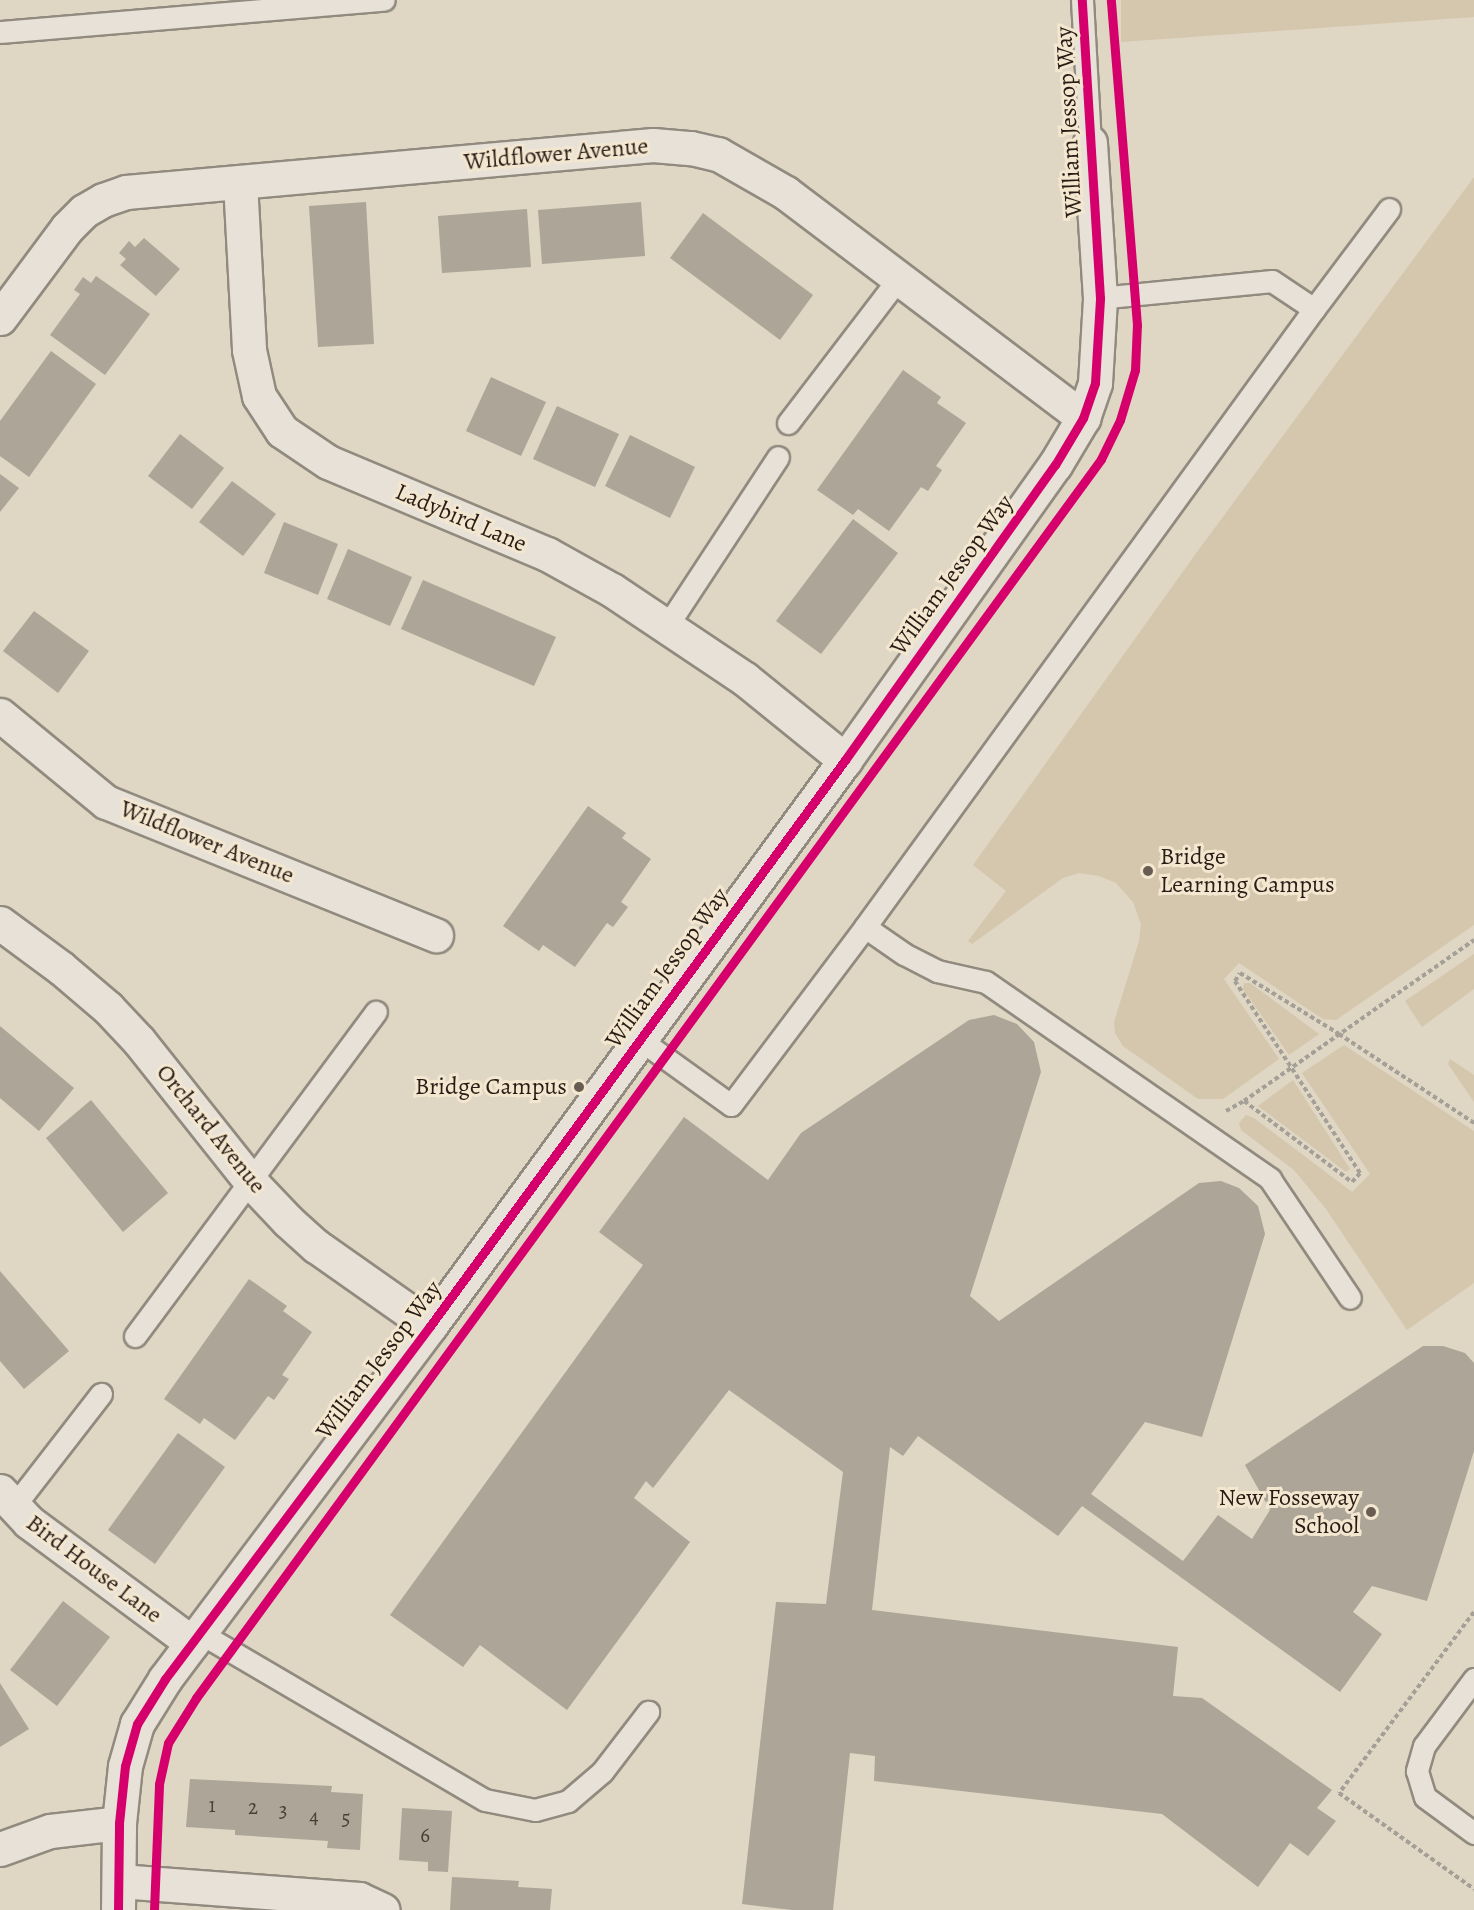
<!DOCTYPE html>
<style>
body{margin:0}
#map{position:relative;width:1474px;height:1910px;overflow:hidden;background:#dfd6c3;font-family:Alegreya,serif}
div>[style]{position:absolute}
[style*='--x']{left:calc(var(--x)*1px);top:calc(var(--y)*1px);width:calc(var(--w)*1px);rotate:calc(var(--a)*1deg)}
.green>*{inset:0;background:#d4c7ad}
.building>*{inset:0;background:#aca598}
.path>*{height:4px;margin-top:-2px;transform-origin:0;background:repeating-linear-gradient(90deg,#a49f97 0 4.5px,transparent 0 7.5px)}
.roads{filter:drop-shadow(2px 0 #918a7f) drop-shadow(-2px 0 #918a7f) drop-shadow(0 2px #918a7f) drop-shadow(0 -2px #918a7f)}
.service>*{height:21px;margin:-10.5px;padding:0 10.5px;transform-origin:10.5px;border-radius:10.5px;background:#e7e1d7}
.minor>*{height:33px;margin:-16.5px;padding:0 16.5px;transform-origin:16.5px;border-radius:16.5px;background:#e7e1d7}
.cycleway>*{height:9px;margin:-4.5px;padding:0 4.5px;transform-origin:4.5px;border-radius:4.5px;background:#d6006c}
.dots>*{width:16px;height:16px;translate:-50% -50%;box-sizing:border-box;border:3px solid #f3e7d0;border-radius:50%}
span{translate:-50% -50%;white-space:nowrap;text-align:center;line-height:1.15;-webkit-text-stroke:6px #f3e7d0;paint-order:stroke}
.number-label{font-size:21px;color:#4a3e36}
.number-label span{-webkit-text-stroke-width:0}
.street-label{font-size:24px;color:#291c16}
.poi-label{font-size:24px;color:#291c16}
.left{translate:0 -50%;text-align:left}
.right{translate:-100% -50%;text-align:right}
</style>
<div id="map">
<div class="green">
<div style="clip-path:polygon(1121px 0,1474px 0,1474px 17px,1121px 42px)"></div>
<div style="clip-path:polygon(1474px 177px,1474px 925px,1336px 1020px,1323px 1019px,1239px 963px,1224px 979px,1279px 1059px,1223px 1099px,1198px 1099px,1123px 1046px,1115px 1033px,1114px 1022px,1139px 941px,1141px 924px,1133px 902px,1116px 883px,1099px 876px,1079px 873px,1063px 878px,972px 944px,968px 941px,1006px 891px,973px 865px,1197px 552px)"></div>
<div style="clip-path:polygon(1474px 954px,1474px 989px,1422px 1027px,1405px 1001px)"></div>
<div style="clip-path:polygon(1244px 983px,1250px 983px,1319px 1034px,1289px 1055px,1243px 989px)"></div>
<div style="clip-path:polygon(1344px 1045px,1474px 1131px,1474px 1283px,1407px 1330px,1326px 1209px,1294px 1170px,1241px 1130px,1239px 1123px,1246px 1115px,1254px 1118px,1352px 1192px,1370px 1174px,1302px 1073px)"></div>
<div style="clip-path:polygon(1450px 1059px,1474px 1075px,1474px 1102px,1448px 1064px)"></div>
<div style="clip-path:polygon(1293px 1080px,1350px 1169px,1346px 1172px,1258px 1106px)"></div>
</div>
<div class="building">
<div style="clip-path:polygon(366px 202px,374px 344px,318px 347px,309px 206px)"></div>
<div style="clip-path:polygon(641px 202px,645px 256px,542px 264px,538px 210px)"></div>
<div style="clip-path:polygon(527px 209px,531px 267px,442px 273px,438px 216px)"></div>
<div style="clip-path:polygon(703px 213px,813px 295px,780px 340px,670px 258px)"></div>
<div style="clip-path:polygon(144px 238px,180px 269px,156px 296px,120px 265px,126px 259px,119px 253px,129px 241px,135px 247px)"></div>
<div style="clip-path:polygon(96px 276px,150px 314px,105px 375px,50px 335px,80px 294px,74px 290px,83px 277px,91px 283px)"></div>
<div style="clip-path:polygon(51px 351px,96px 384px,29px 477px,0 456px,0 421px)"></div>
<div style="clip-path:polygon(903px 370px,941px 397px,937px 403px,966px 423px,936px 466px,942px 470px,928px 491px,921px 487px,889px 531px,858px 509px,853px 515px,817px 490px)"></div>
<div style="clip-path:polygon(491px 377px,546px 402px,521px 456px,466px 431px)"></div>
<div style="clip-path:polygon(557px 406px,619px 434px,595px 487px,533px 459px)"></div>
<div style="clip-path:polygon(180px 434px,224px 468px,192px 509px,148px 476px)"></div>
<div style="clip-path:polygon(630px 435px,695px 467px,670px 518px,605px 486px)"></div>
<div style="clip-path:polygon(0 474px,19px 488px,0 512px)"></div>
<div style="clip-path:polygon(232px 481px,276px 514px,243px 556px,199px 522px)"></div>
<div style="clip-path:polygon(853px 519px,898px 553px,821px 654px,776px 621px)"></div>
<div style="clip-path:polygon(284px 522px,338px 544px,318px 595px,264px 573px)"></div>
<div style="clip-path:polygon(348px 549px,412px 577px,390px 626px,327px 599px)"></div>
<div style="clip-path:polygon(423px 580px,556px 637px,534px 686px,401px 629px)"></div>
<div style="clip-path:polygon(34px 611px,89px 651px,58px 693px,3px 651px)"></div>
<div style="clip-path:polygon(588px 806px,626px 833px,622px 838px,651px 859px,621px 902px,628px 907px,613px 927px,607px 923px,575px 967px,543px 945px,539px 951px,503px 926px)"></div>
<div style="clip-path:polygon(994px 1015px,1017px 1024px,1034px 1042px,1041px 1072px,970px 1296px,999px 1321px,1199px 1183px,1221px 1181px,1239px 1188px,1258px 1206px,1265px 1234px,1202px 1437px,1145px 1422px,1091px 1494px,1183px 1561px,1218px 1515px,1252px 1539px,1270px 1510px,1245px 1465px,1423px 1346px,1443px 1346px,1465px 1353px,1474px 1363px,1474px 1451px,1427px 1601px,1372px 1586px,1353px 1612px,1382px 1634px,1340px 1692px,1082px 1506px,1058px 1536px,918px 1436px,903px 1456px,890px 1447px,872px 1610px,1178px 1647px,1173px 1696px,1202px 1698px,1332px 1790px,1317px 1808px,1336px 1821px,1308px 1856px,1290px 1843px,1258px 1887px,1162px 1814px,874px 1781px,875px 1756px,850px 1753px,833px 1910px,792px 1910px,742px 1904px,776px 1602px,826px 1604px,843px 1472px,729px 1390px,653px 1488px,646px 1481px,634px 1498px,690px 1542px,567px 1710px,480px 1645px,463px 1667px,390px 1615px,643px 1265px,599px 1232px,684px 1117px,768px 1180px,801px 1133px,969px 1020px)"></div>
<div style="clip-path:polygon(0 1026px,74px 1088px,39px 1131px,0 1098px)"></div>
<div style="clip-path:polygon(91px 1100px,168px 1193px,123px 1232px,46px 1138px)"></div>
<div style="clip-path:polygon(0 1271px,69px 1351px,24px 1389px,0 1361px)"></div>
<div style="clip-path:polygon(249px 1279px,287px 1306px,283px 1311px,312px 1332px,282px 1375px,289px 1379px,274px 1400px,268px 1396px,235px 1440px,204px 1418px,200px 1424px,164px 1399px)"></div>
<div style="clip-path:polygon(178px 1433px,225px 1467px,155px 1564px,108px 1530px)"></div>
<div style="clip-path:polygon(63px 1601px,110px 1637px,57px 1706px,10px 1670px)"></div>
<div style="clip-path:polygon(0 1683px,29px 1729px,0 1747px)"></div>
<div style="clip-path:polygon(190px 1779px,332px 1786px,331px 1792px,363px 1794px,360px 1850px,327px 1848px,328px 1841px,235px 1835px,235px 1830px,186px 1827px)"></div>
<div style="clip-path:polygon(402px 1808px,452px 1811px,448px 1872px,428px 1871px,428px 1862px,399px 1860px)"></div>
<div style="clip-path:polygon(452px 1877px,519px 1881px,518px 1887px,552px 1889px,550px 1910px,450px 1910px)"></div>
</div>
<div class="path">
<div style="--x:1244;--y:1101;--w:281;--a:-35"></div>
<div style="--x:1226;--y:1111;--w:21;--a:-29"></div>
<div style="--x:1244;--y:1101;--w:135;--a:36.9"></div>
<div style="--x:1352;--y:1182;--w:12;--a:-48"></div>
<div style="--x:1360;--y:1173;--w:229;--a:-123.1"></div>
<div style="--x:1235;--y:981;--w:9;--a:-58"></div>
<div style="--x:1240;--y:973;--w:116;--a:31.6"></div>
<div style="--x:1339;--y:1034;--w:162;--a:33.4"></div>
<div style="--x:1474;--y:1612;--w:226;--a:126.7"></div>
<div style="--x:1339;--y:1793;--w:166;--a:35.4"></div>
</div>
<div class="roads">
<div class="service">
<div style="--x:1082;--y:0;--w:142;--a:86.8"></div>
<div style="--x:0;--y:32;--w:385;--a:-4.8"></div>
<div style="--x:1314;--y:309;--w:125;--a:-53.1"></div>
<div style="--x:788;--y:423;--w:181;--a:-52.6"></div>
<div style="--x:667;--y:626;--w:202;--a:-56.7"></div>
<div style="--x:865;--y:927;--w:47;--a:34.7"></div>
<div style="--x:904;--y:954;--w:37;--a:27"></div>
<div style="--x:937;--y:971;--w:50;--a:12.7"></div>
<div style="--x:986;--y:982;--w:346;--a:34.7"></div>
<div style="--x:1270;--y:1179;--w:143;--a:56.1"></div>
<div style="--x:639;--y:1039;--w:113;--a:35.7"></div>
<div style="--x:731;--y:1105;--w:223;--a:-53"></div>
<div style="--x:865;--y:927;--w:764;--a:-54"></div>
<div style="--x:1314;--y:309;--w:50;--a:-146.3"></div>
<div style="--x:1272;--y:281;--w:173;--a:174.4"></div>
<div style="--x:135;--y:1336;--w:404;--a:-53.4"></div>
<div style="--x:14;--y:1506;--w:142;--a:-52.2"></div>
<div style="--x:200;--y:1633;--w:330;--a:30.4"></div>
<div style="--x:485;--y:1800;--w:51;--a:11.3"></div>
<div style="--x:535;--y:1810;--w:34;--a:-15"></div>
<div style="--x:568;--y:1801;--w:45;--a:-40.5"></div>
<div style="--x:602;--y:1772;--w:76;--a:-52.5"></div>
<div style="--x:1474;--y:1679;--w:84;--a:126.7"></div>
<div style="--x:1424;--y:1746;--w:26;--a:106"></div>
<div style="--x:1417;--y:1771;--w:27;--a:73"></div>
<div style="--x:1425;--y:1797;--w:61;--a:36.3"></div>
</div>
<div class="minor">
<div style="--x:240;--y:182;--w:168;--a:86.9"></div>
<div style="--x:249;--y:350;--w:47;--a:77.7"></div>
<div style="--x:259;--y:396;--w:42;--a:56.7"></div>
<div style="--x:282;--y:431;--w:55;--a:34"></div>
<div style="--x:328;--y:462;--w:238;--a:22.8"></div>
<div style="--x:547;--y:554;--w:74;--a:29"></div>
<div style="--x:612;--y:590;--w:160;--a:33.8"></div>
<div style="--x:745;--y:679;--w:129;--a:39"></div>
<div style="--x:0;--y:318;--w:112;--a:-53.3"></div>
<div style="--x:67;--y:228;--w:24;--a:-45"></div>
<div style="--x:84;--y:211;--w:22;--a:-30"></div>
<div style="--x:103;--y:200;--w:24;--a:-19"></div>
<div style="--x:126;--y:192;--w:529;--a:-5.1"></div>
<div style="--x:653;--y:145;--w:38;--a:5"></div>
<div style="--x:691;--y:148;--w:28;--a:13"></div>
<div style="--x:718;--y:154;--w:78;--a:29.8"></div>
<div style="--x:786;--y:193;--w:373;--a:37.1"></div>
<div style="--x:0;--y:715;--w:137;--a:39.4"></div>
<div style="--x:106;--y:802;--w:356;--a:22"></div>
<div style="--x:0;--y:923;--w:76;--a:36.4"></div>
<div style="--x:61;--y:968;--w:62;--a:40.4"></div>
<div style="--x:108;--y:1008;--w:45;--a:46.8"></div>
<div style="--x:139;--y:1041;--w:180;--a:51.5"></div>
<div style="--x:251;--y:1182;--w:54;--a:46.5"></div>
<div style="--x:288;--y:1221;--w:38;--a:42"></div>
<div style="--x:316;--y:1246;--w:139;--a:35.1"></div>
<div style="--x:0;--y:1491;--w:42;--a:46.9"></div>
<div style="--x:29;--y:1522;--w:203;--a:36.6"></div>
<div style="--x:0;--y:1849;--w:53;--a:-19.8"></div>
<div style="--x:50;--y:1831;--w:69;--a:-6.6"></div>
<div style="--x:119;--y:1881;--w:241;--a:4.3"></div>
<div style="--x:359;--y:1899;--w:26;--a:25"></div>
<div style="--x:118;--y:1910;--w:87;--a:-89.3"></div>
<div style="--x:119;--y:1823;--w:57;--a:-84"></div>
<div style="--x:125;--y:1766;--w:44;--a:-74.1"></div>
<div style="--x:137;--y:1724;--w:53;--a:-58.1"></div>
<div style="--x:165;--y:1679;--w:441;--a:-53.1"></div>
<div style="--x:430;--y:1326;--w:702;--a:-53.75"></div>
<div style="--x:845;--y:760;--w:362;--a:-54.6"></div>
<div style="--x:1055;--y:465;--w:55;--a:-59.2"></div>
<div style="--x:1083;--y:418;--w:37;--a:-71"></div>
<div style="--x:1095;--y:383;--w:85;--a:-86.6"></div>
<div style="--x:1100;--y:298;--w:156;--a:-93.7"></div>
</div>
</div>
<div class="cycleway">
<div style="--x:118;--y:1910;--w:87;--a:-89.3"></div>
<div style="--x:119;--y:1823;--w:57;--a:-84"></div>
<div style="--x:125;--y:1766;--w:44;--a:-74.1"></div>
<div style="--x:137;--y:1724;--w:53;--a:-58.1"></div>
<div style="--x:165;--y:1679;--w:441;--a:-53.1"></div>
<div style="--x:430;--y:1326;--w:702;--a:-53.75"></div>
<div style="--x:845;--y:760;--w:362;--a:-54.6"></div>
<div style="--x:1055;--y:465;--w:55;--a:-59.2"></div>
<div style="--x:1083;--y:418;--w:37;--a:-71"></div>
<div style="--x:1095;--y:383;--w:85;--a:-86.6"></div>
<div style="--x:1100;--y:298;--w:299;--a:-93.5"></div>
<div style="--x:154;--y:1910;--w:126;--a:-87.7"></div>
<div style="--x:159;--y:1784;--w:42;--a:-77.6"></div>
<div style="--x:168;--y:1743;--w:53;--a:-58.1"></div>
<div style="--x:196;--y:1698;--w:1534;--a:-53.85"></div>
<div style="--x:1101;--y:459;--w:43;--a:-64"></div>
<div style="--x:1120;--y:420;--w:52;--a:-73.3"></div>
<div style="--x:1135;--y:370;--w:45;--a:-87.5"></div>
<div style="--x:1137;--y:325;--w:326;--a:-94.6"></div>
</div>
<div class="dots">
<div style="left:1148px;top:871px;background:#695d53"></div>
<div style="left:579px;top:1087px;background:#695d53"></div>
<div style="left:1371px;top:1512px;background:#695d53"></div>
</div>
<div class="number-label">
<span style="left:212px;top:1805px">1</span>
<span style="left:253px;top:1807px">2</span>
<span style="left:283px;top:1810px">3</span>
<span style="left:314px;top:1816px">4</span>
<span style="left:346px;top:1818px">5</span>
<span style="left:425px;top:1835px">6</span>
</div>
<div class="street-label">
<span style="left:1069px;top:122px;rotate:-93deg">William Jessop Way</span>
<span style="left:556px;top:154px;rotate:-5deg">Wildflower Avenue</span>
<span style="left:461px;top:518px;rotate:23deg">Ladybird Lane</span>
<span style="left:952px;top:575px;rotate:-54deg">William Jessop Way</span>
<span style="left:207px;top:842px;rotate:22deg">Wildflower Avenue</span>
<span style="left:667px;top:968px;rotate:-54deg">William Jessop Way</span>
<span style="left:211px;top:1129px;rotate:51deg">Orchard Avenue</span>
<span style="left:379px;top:1360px;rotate:-53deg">William Jessop Way</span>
<span style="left:94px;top:1569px;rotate:37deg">Bird House Lane</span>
</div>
<div class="poi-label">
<span class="left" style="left:1160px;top:871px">Bridge<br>Learning Campus</span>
<span class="right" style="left:567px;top:1087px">Bridge Campus</span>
<span class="right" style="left:1359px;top:1512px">New Fosseway<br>School</span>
</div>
</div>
